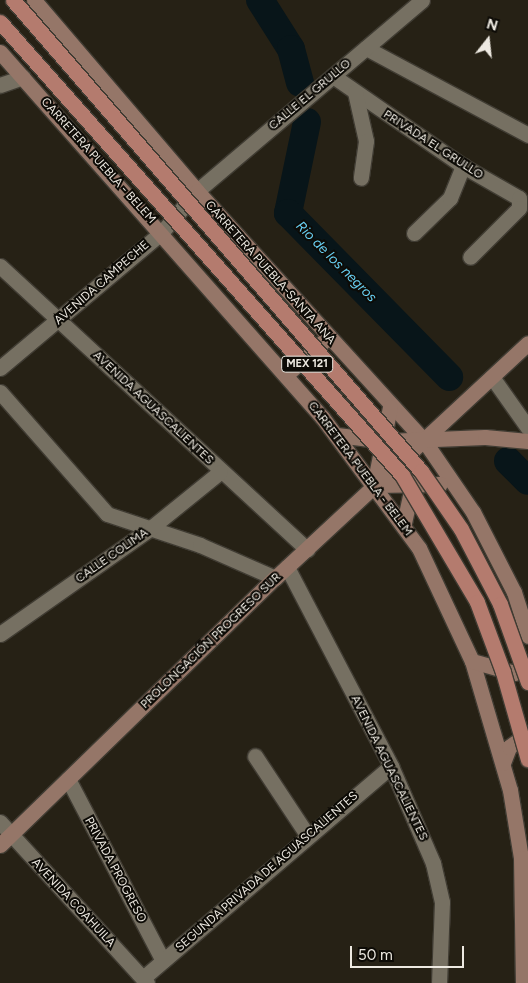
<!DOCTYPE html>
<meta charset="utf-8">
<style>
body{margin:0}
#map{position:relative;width:528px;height:983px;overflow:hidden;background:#262115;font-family:Figtree,sans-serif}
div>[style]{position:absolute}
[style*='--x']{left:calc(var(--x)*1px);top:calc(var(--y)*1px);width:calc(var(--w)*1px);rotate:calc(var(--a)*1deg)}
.river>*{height:28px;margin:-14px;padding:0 14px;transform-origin:14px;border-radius:14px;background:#081519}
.roads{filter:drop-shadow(1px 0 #403c33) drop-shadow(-1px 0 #403c33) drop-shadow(0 1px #403c33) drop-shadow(0 -1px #403c33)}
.street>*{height:15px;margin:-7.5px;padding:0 7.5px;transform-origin:7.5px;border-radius:7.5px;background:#767062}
.secondary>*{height:15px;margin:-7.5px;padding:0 7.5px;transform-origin:7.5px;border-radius:7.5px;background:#957668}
.bridges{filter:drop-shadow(1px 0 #403c33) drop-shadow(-1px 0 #403c33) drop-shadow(0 1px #403c33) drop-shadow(0 -1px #403c33)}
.primary-bridge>*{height:15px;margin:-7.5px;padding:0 7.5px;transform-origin:7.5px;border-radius:7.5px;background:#b47b6e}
span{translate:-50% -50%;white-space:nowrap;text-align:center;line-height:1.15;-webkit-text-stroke:4px #0d0b06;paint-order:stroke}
.shield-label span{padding:1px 4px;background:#0d0b06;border:1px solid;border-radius:4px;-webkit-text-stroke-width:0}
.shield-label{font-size:11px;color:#ede9e1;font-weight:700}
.street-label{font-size:12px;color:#ede9e1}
.water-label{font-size:14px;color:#69d1f4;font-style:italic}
.north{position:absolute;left:463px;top:15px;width:50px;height:50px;-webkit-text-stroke:4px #0d0b06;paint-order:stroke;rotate:16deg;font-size:14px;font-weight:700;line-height:20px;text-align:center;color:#ede9e1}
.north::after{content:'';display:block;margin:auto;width:18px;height:22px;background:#ede9e1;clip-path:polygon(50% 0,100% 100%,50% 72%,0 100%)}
.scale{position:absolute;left:350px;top:946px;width:114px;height:22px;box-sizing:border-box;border:2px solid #ede9e1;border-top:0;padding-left:6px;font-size:15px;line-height:18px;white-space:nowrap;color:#ede9e1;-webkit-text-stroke:4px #0d0b06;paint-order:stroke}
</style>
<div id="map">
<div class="river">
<div style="--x:260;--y:0;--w:58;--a:57.7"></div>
<div style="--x:291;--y:49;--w:35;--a:75"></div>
<div style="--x:307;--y:122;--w:93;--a:101.8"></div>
<div style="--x:288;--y:213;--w:230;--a:45.5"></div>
<div style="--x:508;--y:461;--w:28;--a:45"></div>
</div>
<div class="roads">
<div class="street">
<div style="--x:366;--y:48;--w:184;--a:28.2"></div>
<div style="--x:333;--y:76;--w:158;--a:34.7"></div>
<div style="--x:463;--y:166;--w:64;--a:29.7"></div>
<div style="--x:519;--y:198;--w:10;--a:90"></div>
<div style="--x:519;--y:208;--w:69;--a:135"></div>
<div style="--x:0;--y:85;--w:24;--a:-19"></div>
<div style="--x:355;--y:92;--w:50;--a:77.3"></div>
<div style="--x:366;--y:141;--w:37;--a:98"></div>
<div style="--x:414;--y:233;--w:50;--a:-44.2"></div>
<div style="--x:450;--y:198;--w:35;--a:-68"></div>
<div style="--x:0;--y:266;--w:418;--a:42.7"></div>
<div style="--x:0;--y:368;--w:212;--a:-40"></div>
<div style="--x:162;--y:232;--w:54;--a:-49.5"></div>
<div style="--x:197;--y:191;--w:295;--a:-40.3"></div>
<div style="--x:492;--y:377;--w:62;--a:54.8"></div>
<div style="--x:0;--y:392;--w:162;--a:48.7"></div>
<div style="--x:107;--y:514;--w:98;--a:18.4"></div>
<div style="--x:200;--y:545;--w:82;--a:23.7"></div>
<div style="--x:287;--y:567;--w:225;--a:62.4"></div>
<div style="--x:391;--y:766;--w:106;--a:66.6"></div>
<div style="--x:433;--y:863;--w:40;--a:77"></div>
<div style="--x:442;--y:902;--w:81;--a:92.1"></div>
<div style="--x:0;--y:634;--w:186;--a:-35.1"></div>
<div style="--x:152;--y:527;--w:87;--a:-39"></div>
<div style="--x:255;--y:756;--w:96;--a:56.5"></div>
<div style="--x:68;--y:779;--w:205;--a:62.4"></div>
<div style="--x:0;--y:822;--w:218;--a:47.6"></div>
<div style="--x:143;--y:978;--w:326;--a:-40.5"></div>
</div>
<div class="secondary">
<div style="--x:34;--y:0;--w:251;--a:49.5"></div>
<div style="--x:197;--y:191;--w:339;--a:47.7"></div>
<div style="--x:425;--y:442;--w:85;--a:55.6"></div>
<div style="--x:473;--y:512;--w:90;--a:62.9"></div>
<div style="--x:514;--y:592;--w:46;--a:72.3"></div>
<div style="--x:0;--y:52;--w:487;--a:48.6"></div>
<div style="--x:322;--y:417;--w:163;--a:53.5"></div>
<div style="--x:419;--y:548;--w:125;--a:64.9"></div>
<div style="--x:472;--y:661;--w:134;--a:73.6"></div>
<div style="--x:510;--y:790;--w:69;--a:80.8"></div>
<div style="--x:521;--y:858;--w:125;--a:89.1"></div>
<div style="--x:286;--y:375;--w:52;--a:-41.9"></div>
<div style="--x:390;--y:407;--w:80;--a:101.6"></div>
<div style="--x:374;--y:485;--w:66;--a:-0.9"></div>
<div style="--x:337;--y:435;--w:49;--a:7"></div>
<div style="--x:386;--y:441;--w:99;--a:-2.3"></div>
<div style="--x:485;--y:437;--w:43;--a:5.3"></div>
<div style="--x:404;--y:523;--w:42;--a:-77.6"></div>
<div style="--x:472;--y:661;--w:44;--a:15.9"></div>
<div style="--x:514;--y:673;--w:15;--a:-20"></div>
<div style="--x:503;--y:763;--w:17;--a:-69"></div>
<div style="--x:509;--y:747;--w:24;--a:-36"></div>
<div style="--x:0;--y:845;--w:383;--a:-44.2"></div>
<div style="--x:275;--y:578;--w:345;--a:-42.9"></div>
</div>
</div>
<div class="bridges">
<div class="primary-bridge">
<div style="--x:13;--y:0;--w:623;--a:49.1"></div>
<div style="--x:421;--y:471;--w:70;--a:55.4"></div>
<div style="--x:461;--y:529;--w:85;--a:62.5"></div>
<div style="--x:500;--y:604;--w:83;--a:70.3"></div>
<div style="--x:0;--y:22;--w:606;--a:48.41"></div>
<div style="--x:402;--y:475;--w:147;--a:59.4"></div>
<div style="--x:477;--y:602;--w:75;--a:69.6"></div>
<div style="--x:503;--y:672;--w:91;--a:74.1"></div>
</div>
</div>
<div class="shield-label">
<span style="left:307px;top:364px">MEX 121</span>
</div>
<div class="street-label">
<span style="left:310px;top:95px;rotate:-40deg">CALLE EL GRULLO</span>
<span style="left:433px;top:145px;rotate:33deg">PRIVADA EL GRULLO</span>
<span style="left:98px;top:161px;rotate:48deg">CARRETERA PUEBLA - BELEM</span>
<span style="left:270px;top:273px;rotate:48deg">CARRETERA PUEBLA-SANTA ANA</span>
<span style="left:102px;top:283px;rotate:-41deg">AVENIDA CAMPECHE</span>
<span style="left:153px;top:408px;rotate:43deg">AVENIDA AGUASCALIENTES</span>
<span style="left:360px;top:469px;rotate:53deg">CARRETERA PUEBLA - BELEM</span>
<span style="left:112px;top:556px;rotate:-35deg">CALLE COLIMA</span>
<span style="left:211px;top:641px;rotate:-44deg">PROLONGACIÓN PROGRESO SUR</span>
<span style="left:389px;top:768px;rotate:64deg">AVENIDA AGUASCALIENTES</span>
<span style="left:115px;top:870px;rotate:62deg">PRIVADA PROGRESO</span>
<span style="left:267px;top:872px;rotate:-41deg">SEGUNDA PRIVADA DE AGUASCALIENTES</span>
<span style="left:73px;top:903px;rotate:47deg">AVENIDA COAHUILA</span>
</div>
<div class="water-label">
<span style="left:336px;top:262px;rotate:45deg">Rio de los negros</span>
</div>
<div class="north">N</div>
<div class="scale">50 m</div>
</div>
